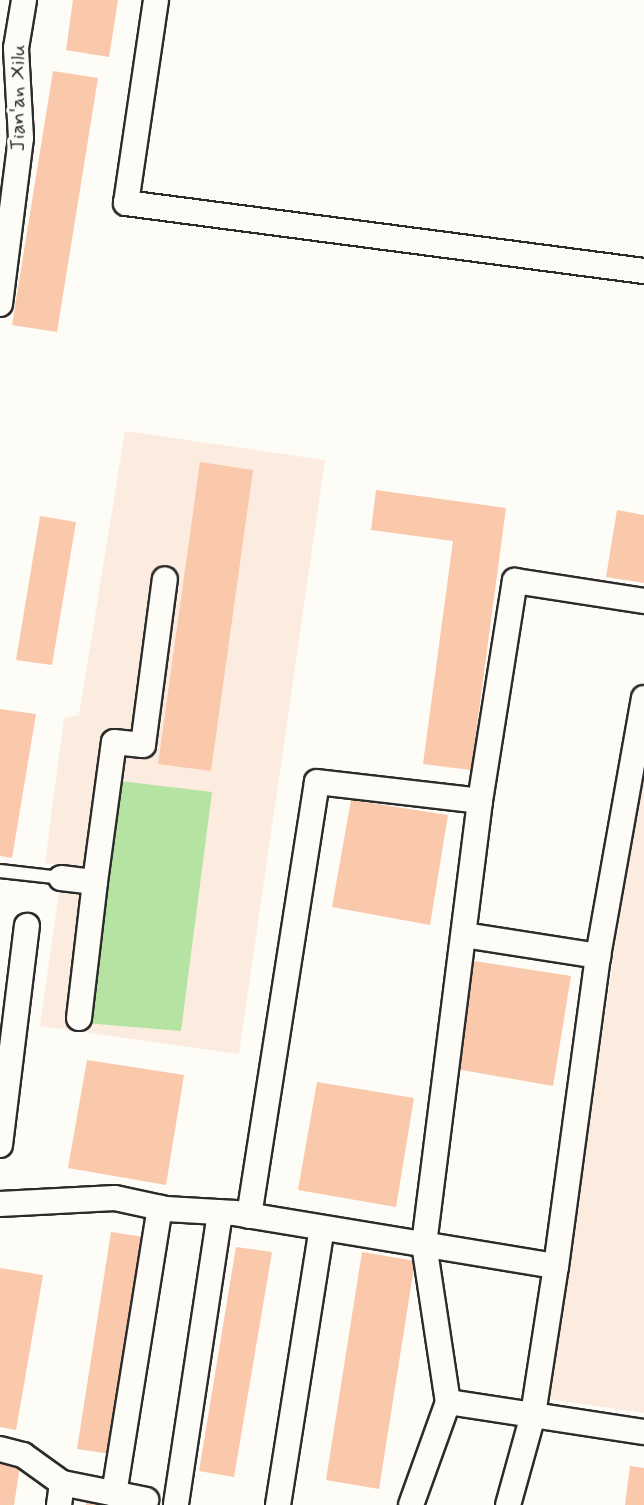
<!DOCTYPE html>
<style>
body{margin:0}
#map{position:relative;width:644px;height:1505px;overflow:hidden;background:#fdfcf7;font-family:Mynerve,sans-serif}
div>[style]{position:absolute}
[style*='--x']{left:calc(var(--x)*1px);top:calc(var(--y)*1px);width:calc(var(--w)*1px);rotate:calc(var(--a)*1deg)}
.built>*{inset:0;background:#fcece0}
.green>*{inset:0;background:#b5e3a1}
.building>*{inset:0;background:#fac8aa}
.roads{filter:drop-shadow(2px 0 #2b2b2b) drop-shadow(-2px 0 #2b2b2b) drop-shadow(0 2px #2b2b2b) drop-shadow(0 -2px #2b2b2b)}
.service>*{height:12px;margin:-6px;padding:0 6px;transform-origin:6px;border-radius:6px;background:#fdfcf7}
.minor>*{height:24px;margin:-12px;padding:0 12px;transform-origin:12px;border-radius:12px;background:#fdfcf7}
span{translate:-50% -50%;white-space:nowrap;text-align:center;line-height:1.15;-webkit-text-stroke:6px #fdfcf7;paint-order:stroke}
.street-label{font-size:21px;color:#2b2b2b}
</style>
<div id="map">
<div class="built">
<div style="clip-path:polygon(125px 431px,325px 460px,239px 1054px,40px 1026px,63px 865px,45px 863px,64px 718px,79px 715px)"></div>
<div style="clip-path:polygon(644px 750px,644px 1413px,549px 1399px)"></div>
</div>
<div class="green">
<div style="clip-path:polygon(112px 780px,212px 792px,181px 1031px,85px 1023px)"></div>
</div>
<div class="building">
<div style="clip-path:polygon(73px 0,118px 0,109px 57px,66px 50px)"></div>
<div style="clip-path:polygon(53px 71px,98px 78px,57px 332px,12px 325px)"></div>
<div style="clip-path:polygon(200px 462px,253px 470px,211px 771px,158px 764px)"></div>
<div style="clip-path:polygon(376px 490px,506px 508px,471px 770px,423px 764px,453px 541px,371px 530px)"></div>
<div style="clip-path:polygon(617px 510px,644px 515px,644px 583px,606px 577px)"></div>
<div style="clip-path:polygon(40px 516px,76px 522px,52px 665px,16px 660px)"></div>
<div style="clip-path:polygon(0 709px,36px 714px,12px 858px,0 856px)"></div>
<div style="clip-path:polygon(351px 800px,448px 815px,430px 925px,332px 907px)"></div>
<div style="clip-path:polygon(474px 961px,571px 976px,553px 1086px,456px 1069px)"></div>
<div style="clip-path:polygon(87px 1060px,184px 1075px,166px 1185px,68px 1168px)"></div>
<div style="clip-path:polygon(317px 1082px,414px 1098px,396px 1207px,298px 1190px)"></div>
<div style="clip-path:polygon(111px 1232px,144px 1237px,110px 1454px,77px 1449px)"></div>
<div style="clip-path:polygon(236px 1247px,272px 1252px,234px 1477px,199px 1471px)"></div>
<div style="clip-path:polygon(362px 1252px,415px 1261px,379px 1489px,326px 1480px)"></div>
<div style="clip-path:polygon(0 1268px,43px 1275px,16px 1430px,0 1427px)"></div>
<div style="clip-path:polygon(0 1463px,20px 1466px,14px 1505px,0 1505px)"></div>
<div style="clip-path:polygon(630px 1466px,644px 1468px,644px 1505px,625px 1505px)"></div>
<div style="clip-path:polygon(87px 1495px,127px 1505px,86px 1505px)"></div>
</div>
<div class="roads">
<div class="service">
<div style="--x:0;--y:871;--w:61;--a:6.5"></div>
</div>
<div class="minor">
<div style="--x:156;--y:0;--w:205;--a:98.4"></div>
<div style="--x:126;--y:203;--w:522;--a:7.48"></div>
<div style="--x:0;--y:304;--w:167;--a:-82.8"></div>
<div style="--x:21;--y:138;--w:90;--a:-93.2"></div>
<div style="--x:16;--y:48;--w:49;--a:-80.5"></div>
<div style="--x:480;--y:801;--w:223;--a:-81"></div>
<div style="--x:515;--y:581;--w:131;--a:8.8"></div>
<div style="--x:61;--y:878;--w:34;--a:7"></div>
<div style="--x:95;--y:882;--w:137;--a:96.7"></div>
<div style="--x:95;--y:882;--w:141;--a:-82.3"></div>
<div style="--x:114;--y:742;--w:29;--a:6"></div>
<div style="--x:143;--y:745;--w:167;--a:-82.5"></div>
<div style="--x:464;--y:935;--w:136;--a:8.9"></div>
<div style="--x:598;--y:956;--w:313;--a:97.7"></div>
<div style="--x:556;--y:1266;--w:151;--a:98.8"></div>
<div style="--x:533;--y:1415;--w:93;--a:105.5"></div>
<div style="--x:598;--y:956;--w:262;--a:-79.9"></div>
<div style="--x:0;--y:1145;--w:221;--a:-83"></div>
<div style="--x:0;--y:1204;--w:115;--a:-3"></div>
<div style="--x:115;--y:1198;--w:52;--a:12.2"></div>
<div style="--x:166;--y:1209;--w:69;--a:3.3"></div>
<div style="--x:235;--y:1213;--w:325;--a:9.4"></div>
<div style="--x:249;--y:1216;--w:439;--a:-81.1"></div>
<div style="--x:317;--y:782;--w:164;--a:6.6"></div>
<div style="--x:480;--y:801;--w:447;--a:97.2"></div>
<div style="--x:424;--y:1244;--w:160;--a:81.4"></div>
<div style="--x:448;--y:1402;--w:198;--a:8.7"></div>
<div style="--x:0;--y:1449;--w:24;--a:15"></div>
<div style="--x:23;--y:1455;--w:48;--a:35.7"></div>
<div style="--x:114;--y:1494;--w:290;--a:-80.9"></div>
<div style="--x:176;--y:1504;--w:295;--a:-81.4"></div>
<div style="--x:59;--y:1505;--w:22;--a:-82"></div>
<div style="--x:62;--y:1483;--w:86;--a:11.4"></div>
<div style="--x:278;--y:1505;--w:280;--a:-81"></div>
<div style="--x:411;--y:1505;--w:109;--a:-70.2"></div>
</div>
</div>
<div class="street-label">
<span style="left:18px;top:98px;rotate:-90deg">Jian'an Xilu</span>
</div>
</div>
